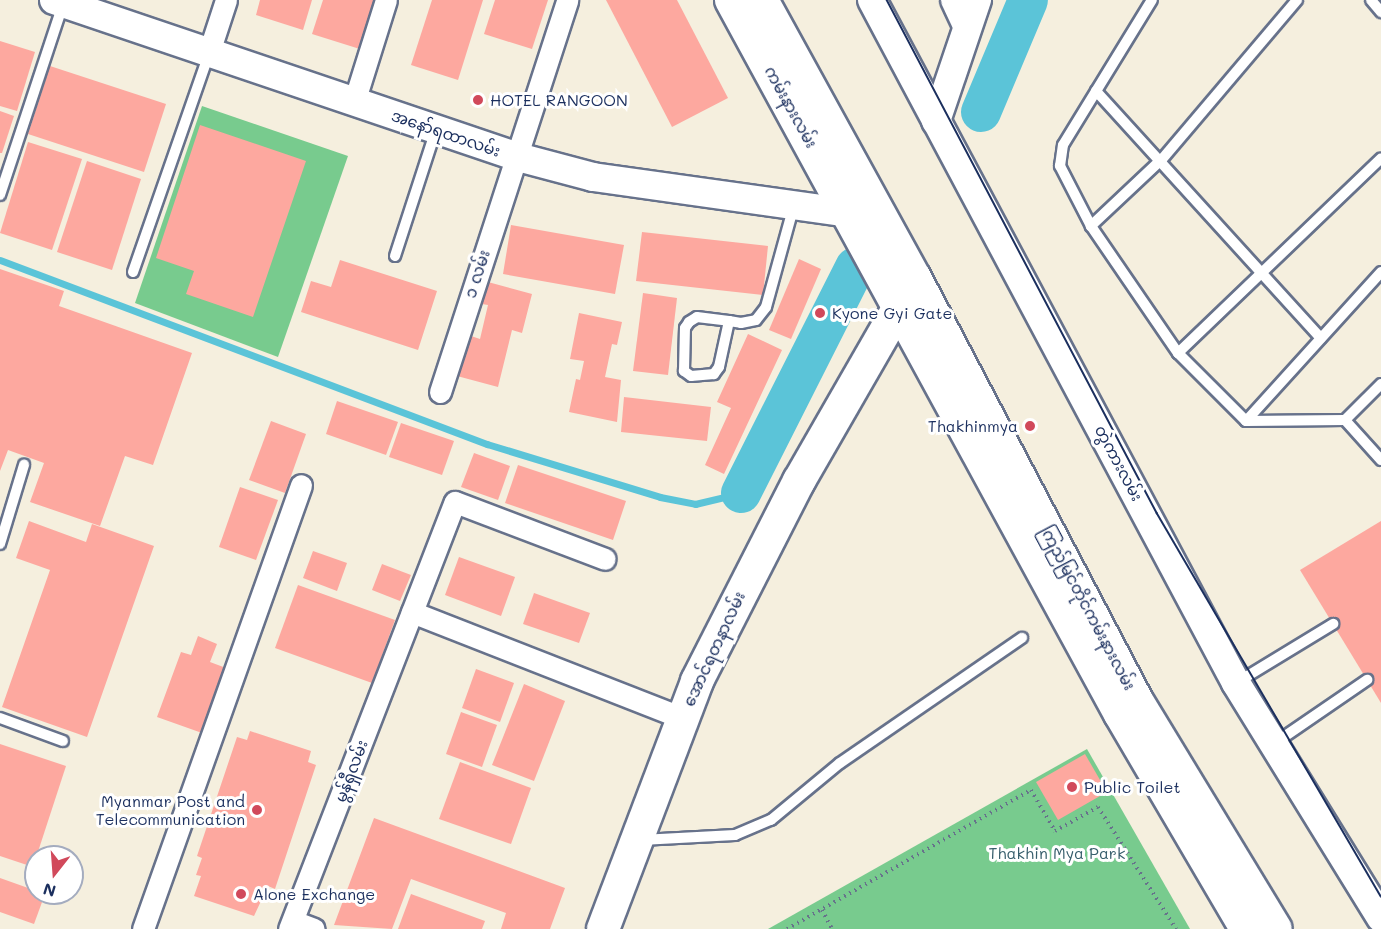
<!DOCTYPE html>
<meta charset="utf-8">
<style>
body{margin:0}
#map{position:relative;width:1381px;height:929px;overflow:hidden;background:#f5efde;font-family:Mali,"Noto Sans Myanmar",sans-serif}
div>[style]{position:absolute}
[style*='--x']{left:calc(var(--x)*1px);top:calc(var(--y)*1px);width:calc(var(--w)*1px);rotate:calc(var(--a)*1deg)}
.green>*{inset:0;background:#78cb8e}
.stream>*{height:7px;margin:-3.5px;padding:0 3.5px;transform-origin:3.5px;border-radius:3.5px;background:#5bc4d8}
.river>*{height:40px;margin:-20px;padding:0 20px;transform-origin:20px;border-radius:20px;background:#5bc4d8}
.building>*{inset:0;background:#fda89f}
.path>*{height:4px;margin-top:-2px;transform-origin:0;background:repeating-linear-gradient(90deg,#67728b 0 1.5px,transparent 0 6px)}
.roads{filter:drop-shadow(2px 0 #67728b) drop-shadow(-2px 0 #67728b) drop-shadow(0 2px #67728b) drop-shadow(0 -2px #67728b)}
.lane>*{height:10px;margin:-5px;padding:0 5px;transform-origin:5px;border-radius:5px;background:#fff}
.street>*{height:21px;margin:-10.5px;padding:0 10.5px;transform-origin:10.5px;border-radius:10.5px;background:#fff}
.secondary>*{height:28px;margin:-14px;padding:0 14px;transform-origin:14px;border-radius:14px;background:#fff}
.primary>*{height:32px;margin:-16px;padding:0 16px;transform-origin:16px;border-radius:16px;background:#fff}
.tram>*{height:1.5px;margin:-0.75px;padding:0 0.75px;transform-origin:0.75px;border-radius:0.75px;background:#1b2f5e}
.dots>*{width:16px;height:16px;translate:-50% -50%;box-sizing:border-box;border:3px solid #fff;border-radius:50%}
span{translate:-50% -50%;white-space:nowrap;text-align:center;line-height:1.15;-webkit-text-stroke:6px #fff;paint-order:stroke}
.poi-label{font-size:16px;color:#1b2f5e}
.left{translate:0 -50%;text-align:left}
.right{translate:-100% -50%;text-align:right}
.street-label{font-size:16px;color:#1b2f5e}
.park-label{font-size:16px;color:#375e6c}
.north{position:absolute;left:24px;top:845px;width:60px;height:60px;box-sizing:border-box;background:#fff;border:2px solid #a4acbf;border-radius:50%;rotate:197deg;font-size:16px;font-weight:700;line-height:24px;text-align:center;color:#1b2f5e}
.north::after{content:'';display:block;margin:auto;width:21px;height:27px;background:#d1495b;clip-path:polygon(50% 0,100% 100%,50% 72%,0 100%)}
</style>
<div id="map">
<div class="green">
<div style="clip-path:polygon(202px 106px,348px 156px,278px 357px,135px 303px)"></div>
<div style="clip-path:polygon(1087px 749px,1190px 929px,768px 929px)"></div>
</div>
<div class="stream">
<div style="--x:0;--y:260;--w:521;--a:20.7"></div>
<div style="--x:487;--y:444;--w:181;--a:17"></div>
<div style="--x:660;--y:497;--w:36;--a:11"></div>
<div style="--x:695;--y:504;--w:47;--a:-13.4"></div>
</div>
<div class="river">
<div style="--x:981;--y:112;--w:121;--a:-67.2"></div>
<div style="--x:741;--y:493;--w:253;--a:-63.2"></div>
</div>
<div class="building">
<div style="clip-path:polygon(260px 0,312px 0,303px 30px,256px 15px)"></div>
<div style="clip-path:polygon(323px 0,379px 0,363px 50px,312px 34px)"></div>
<div style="clip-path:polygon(432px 0,483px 0,458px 80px,411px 65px)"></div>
<div style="clip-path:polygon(495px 0,548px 0,532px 49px,484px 34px)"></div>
<div style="clip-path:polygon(606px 0,677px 0,728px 98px,672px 127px)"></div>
<div style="clip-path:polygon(0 41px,35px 52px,17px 111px,0 106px)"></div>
<div style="clip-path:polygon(50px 66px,166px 104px,144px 172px,28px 134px)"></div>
<div style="clip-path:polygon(0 111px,14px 116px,2px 153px,0 153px)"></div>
<div style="clip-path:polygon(200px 125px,306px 161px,253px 317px,186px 294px,194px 271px,156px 258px)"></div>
<div style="clip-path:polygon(28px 142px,82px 159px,52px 250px,0 233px)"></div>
<div style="clip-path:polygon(87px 161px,141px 179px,112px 270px,57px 252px)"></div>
<div style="clip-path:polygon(511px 225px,624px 245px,615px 294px,503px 274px)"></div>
<div style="clip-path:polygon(642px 232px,768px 246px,763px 295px,636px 281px)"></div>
<div style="clip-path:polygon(799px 259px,821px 269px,791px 339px,769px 330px)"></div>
<div style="clip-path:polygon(340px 260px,437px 291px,418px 350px,301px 312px,311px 281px,331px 287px)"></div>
<div style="clip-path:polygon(0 269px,64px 291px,59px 306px,192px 353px,153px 465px,125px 456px,100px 526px,30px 502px,44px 463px,8px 450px,0 471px)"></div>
<div style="clip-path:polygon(488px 282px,532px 294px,522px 333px,512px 330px,498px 387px,457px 376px,471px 336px,480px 339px,488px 305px,482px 304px)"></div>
<div style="clip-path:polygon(643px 293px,677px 298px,668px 375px,633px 371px)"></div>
<div style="clip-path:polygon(579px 313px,622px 322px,617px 345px,612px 344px,605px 377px,621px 380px,617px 422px,569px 412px,576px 379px,580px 380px,584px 361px,570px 359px)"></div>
<div style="clip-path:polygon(748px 334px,782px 350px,724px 474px,705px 465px,731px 408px,717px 402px)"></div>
<div style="clip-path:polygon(624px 397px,711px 407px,707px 441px,621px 432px)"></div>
<div style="clip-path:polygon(337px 401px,398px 422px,386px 455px,326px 434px)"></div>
<div style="clip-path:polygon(271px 421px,306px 434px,285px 493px,249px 480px)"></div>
<div style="clip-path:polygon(401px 423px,454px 441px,442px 475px,389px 457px)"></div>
<div style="clip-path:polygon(474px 453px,510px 466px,498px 500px,461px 487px)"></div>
<div style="clip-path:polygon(518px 465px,626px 501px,613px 540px,505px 503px)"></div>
<div style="clip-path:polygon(240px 487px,278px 500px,256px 560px,219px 547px)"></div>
<div style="clip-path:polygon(29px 521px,86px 542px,92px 524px,154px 546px,87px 737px,2px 707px,50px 570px,16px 558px)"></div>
<div style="clip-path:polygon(1381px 521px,1381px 703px,1300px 570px)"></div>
<div style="clip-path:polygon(313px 551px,347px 563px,337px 591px,303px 578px)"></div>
<div style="clip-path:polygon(459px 557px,515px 577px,501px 616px,445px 595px)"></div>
<div style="clip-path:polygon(382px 564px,411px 575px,400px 601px,372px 590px)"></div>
<div style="clip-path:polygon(298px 585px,395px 620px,372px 683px,275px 648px)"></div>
<div style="clip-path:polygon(534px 593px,590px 613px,579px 643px,523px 624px)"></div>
<div style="clip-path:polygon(198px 636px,217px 644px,210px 662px,226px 668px,202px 733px,157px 717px,181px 652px,191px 655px)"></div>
<div style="clip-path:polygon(476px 669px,514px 683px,500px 722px,462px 708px)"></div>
<div style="clip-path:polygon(524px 684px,565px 701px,534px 781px,492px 765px)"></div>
<div style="clip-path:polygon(461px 712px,497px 725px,482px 767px,446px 754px)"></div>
<div style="clip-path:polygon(250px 731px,311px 751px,308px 762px,316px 765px,275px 889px,268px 886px,254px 916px,194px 896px,201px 876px,196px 875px,202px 858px,197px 856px,237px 737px,247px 740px)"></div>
<div style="clip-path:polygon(0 744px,66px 766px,33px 867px,0 856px)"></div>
<div style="clip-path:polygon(1085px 754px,1107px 792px,1058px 820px,1036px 782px)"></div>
<div style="clip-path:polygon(460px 762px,531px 788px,511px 844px,439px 819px)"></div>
<div style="clip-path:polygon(374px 818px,565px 888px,550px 929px,501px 929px,506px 913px,411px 879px,392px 929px,334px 925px)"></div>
<div style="clip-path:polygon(0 878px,45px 894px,34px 924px,0 912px)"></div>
<div style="clip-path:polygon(411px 894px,485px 921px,482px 929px,398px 929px)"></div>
</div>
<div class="path">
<div style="--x:822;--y:910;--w:21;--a:62"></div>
<div style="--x:787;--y:929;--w:281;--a:-29.7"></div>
<div style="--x:1031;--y:790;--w:48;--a:59.7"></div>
<div style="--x:1055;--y:831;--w:49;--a:-29.2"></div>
<div style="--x:1098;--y:807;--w:145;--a:57.4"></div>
</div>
<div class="roads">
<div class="lane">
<div style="--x:1297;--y:0;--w:209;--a:130.3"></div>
<div style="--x:1162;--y:159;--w:98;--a:136.7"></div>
<div style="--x:1091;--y:226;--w:154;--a:55.6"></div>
<div style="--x:1178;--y:353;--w:96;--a:45"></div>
<div style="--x:1246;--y:421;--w:99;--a:-0.6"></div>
<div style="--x:1345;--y:420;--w:54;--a:48"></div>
<div style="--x:1371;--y:0;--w:16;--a:50"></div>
<div style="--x:1096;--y:91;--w:334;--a:47.7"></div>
<div style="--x:0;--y:195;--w:201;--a:-71.7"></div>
<div style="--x:1091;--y:226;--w:68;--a:-117.3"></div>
<div style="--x:1060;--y:166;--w:21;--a:-82"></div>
<div style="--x:1063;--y:145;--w:170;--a:-58.5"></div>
<div style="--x:395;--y:256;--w:133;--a:-72"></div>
<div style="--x:133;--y:272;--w:231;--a:-70.8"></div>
<div style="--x:729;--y:321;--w:47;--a:102.3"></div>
<div style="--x:719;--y:367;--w:9;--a:126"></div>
<div style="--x:714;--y:374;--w:23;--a:175"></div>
<div style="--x:691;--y:376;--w:9;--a:-144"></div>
<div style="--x:684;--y:371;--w:43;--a:-88.7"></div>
<div style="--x:685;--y:328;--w:7;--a:-56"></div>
<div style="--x:689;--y:322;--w:9;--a:-32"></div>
<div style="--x:697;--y:317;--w:32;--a:7"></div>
<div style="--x:729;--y:321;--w:12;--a:9"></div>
<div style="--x:741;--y:323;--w:15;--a:-11"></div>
<div style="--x:756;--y:320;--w:16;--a:-52"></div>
<div style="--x:766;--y:307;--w:106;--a:-74.6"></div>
<div style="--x:1178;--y:353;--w:281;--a:-43.8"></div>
<div style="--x:1345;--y:420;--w:51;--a:-45"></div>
<div style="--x:1246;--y:421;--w:201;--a:-47.8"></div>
<div style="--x:0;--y:544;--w:83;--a:-73.1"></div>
<div style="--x:1236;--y:683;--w:114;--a:-31.3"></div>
<div style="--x:0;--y:718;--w:67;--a:20.1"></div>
<div style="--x:1275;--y:743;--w:112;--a:-34.4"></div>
<div style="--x:641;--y:840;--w:94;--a:-3"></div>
<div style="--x:735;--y:835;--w:39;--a:-23"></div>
<div style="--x:771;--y:820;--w:89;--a:-39.6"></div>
<div style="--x:840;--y:763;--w:221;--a:-34.5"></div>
</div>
<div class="street">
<div style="--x:951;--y:0;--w:31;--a:65"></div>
<div style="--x:209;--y:52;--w:55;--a:-71.9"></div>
<div style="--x:354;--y:102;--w:107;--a:-72.6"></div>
<div style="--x:440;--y:392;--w:412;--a:-72"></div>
<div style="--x:412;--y:612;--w:290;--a:21.4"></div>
<div style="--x:293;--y:921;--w:22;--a:21"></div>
<div style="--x:143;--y:929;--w:471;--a:-70.4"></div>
<div style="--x:289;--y:929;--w:458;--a:-68.8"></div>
<div style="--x:455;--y:502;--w:160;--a:20.8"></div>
</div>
<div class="secondary">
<div style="--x:54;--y:0;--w:486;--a:18.7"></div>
<div style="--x:514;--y:156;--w:82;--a:14.9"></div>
<div style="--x:593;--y:177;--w:260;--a:8"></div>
<div style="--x:850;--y:213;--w:14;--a:-21"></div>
<div style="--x:872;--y:0;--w:774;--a:61.94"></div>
<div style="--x:1236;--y:683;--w:276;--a:58.3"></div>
<div style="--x:936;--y:121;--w:128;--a:-71.3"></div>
</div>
<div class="primary">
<div style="--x:731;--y:0;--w:813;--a:61.42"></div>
<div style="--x:1120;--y:714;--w:249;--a:59.6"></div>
<div style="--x:762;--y:0;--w:317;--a:61.2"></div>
<div style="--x:915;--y:278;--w:481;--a:62.3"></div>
<div style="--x:1139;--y:704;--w:263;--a:58.7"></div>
<div style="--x:603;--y:929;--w:265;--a:-69.2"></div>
<div style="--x:697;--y:681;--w:225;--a:-63"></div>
<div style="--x:799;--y:481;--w:215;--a:-60.1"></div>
</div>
</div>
<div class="tram">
<div style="--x:887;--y:0;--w:580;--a:62.24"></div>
<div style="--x:1157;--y:513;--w:444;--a:59.7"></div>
</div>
<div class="dots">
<div style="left:478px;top:100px;background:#d1495b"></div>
<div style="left:820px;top:313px;background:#d1495b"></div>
<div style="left:1030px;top:426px;background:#d1495b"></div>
<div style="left:1072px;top:787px;background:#d1495b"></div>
<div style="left:257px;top:810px;background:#d1495b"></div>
<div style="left:241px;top:894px;background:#d1495b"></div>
</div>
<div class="poi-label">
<span class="left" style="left:490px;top:100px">HOTEL RANGOON</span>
<span class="left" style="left:832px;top:313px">Kyone Gyi Gate</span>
<span class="right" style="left:1018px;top:426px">Thakhinmya</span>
<span class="left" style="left:1084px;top:787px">Public Toilet</span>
<span class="right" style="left:245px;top:810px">Myanmar Post and<br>Telecommunication</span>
<span class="left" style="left:253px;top:894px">Alone Exchange</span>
</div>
<div class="street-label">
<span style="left:791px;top:107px;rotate:61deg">ကမ်းနားလမ်း</span>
<span style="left:446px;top:133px;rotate:19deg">အနော်ရထာလမ်း</span>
<span style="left:477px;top:274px;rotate:-72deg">၁ လမ်း</span>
<span style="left:1119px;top:463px;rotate:62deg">တွဲကားလမ်း</span>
<span style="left:1088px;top:608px;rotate:62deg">ကြည်မြင်တိုင်ကမ်းနားလမ်း</span>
<span style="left:714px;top:649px;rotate:-65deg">အောင်ရတနာလမ်း</span>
<span style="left:351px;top:771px;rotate:-69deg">မွန်ရှီလမ်း</span>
</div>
<div class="park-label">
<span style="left:1057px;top:853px">Thakhin Mya Park</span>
</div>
<div class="north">N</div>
</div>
